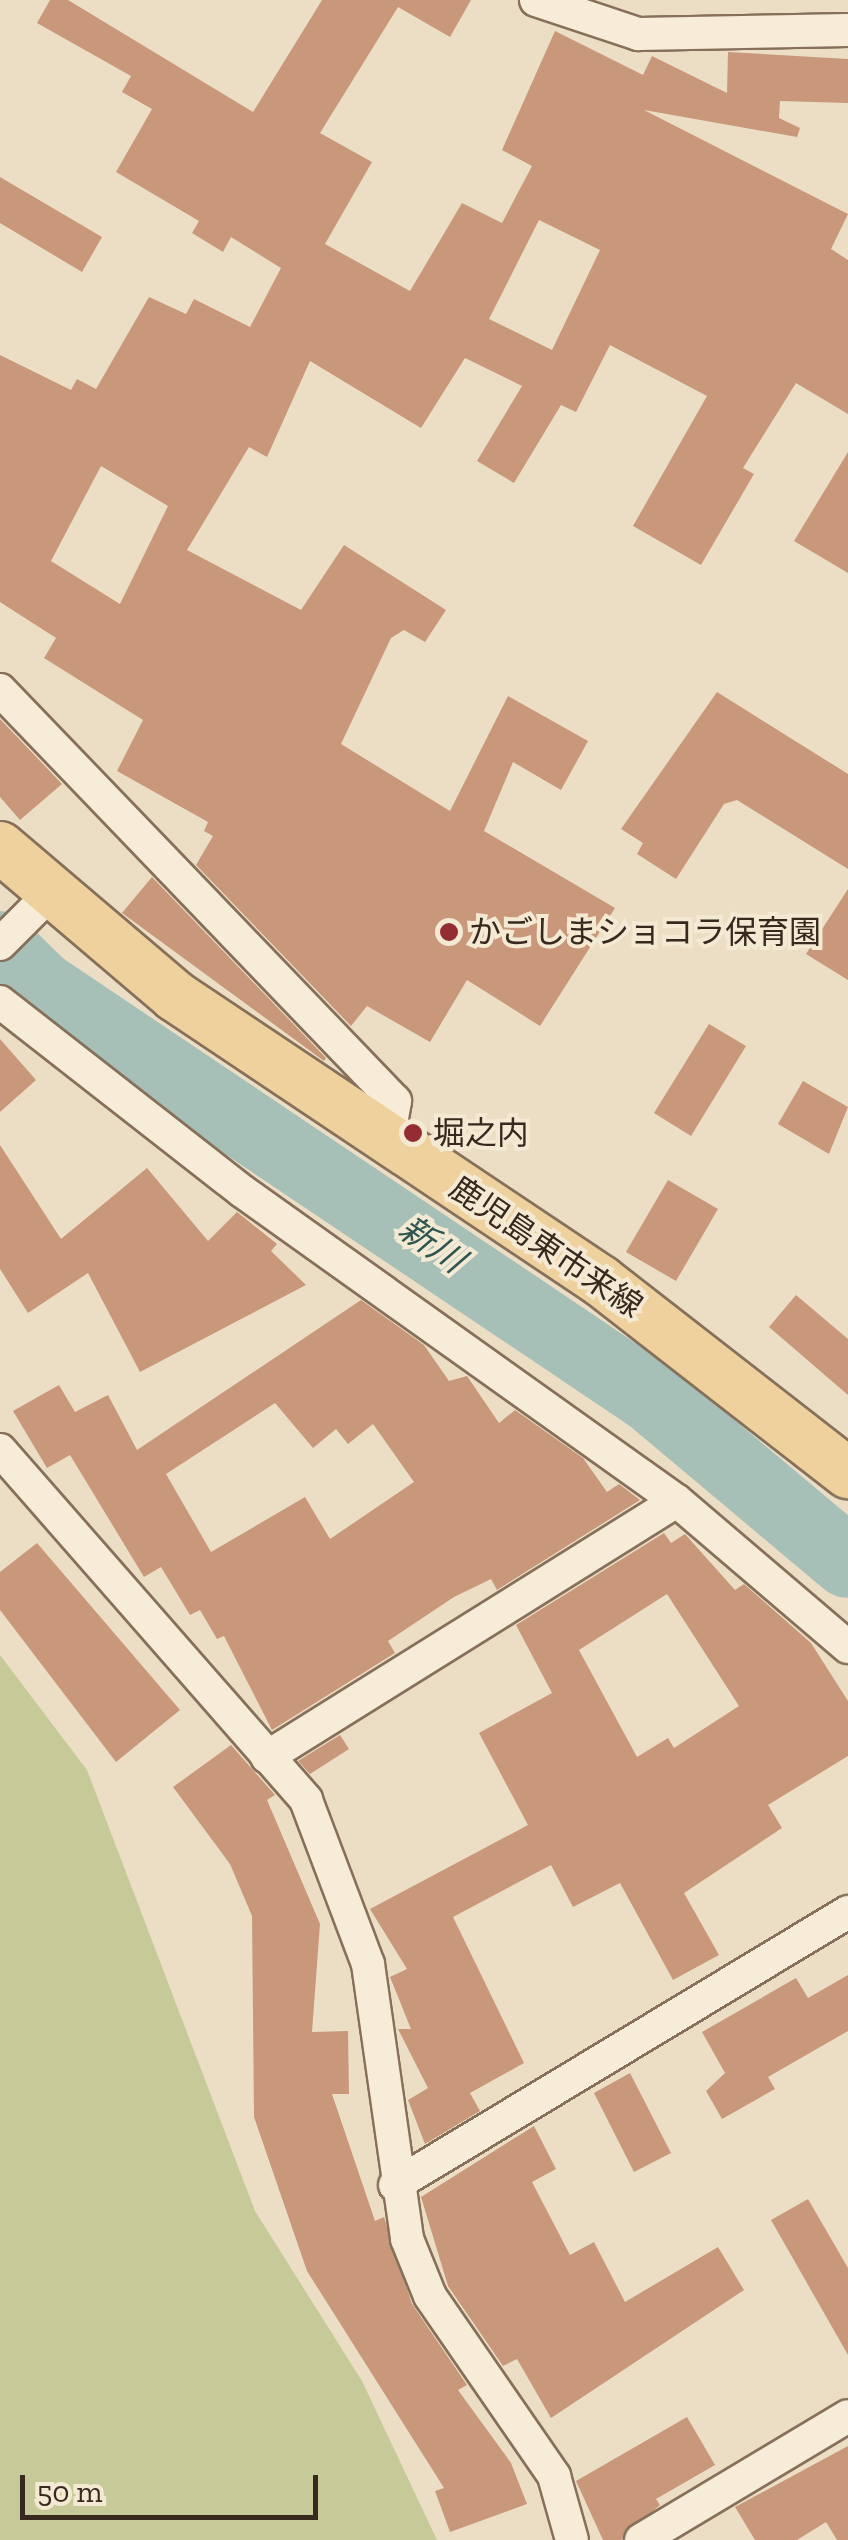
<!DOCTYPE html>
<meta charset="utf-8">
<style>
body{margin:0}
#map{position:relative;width:848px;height:2540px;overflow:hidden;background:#ecdec4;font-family:"Zilla Slab","Noto Sans JP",serif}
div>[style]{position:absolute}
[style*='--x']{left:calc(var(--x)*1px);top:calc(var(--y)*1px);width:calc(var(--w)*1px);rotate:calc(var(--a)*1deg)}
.green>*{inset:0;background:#c6ca98}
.river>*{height:72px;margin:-36px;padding:0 36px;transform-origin:36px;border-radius:36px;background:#a6bfb7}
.building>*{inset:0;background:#c9987b}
.roads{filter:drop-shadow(2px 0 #86705b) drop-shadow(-2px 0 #86705b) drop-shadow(0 2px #86705b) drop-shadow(0 -2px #86705b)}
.minor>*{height:32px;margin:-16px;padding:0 16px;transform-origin:16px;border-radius:16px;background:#f7ecd7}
.primary>*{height:50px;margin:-25px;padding:0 25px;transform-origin:25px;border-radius:25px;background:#eed19d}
.dots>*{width:28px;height:28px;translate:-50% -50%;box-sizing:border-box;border:5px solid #f4e9d3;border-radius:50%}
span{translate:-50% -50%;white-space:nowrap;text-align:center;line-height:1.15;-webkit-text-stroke:8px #f4e9d3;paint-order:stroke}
.poi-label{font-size:32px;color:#37291e}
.left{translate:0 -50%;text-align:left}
.street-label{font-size:32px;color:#37291e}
.water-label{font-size:35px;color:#2e5651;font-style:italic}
.scale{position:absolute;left:20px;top:2475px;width:298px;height:45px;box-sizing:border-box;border:5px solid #37291e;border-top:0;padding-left:12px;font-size:30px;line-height:35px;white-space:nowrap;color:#37291e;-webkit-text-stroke:8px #f4e9d3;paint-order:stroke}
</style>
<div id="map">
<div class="green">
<div style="clip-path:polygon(0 1655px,87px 1770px,255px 2211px,362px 2381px,437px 2540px,0 2540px)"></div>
</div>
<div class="river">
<div style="--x:0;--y:947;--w:57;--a:44.3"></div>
<div style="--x:41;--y:987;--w:734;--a:33.89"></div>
<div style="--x:650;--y:1396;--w:258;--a:40"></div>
</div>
<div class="building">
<div style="clip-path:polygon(evenodd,50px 0,68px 0,253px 112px,322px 0,471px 0,450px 37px,398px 7px,320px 133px,372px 162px,325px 244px,410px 291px,462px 203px,502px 223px,532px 166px,502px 150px,555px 31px,643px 75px,652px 56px,727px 93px,728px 52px,848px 59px,848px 103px,780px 101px,779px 118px,800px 128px,797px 137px,644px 110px,848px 214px,831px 249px,848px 260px,848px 414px,796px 383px,743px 468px,754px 474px,701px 565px,633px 526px,707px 396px,610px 345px,576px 412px,561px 405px,514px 483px,477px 461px,522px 386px,465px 358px,421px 428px,310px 361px,267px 457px,249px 447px,187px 550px,301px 610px,344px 545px,446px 610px,425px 642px,404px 630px,391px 638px,341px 744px,450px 811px,508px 696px,588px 741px,561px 790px,513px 762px,484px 831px,615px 908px,540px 1026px,467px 980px,430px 1042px,367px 1006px,351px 1026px,196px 865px,213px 836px,204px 831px,208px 822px,117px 771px,143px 720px,44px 658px,56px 638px,0 602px,0 355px,71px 390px,77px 379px,96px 389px,149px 297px,186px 314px,194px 299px,250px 327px,281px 268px,231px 237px,223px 252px,192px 233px,199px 221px,116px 172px,152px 109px,122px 92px,131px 76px,37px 23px,50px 0,539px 220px,600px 250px,552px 350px,489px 319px,539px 220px,50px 0,101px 466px,168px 506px,120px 604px,51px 561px,101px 466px)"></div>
<div style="clip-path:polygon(0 177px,102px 237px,82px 272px,0 223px)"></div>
<div style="clip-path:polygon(848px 452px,848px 573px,794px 541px)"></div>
<div style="clip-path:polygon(717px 692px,848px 774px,848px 869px,737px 800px,724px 804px,676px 879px,637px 854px,643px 843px,621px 829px)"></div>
<div style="clip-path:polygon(0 719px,62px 784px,20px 820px,0 797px)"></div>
<div style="clip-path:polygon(152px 877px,326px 1058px,324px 1061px,122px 913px)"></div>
<div style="clip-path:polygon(848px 889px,848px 980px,806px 954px)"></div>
<div style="clip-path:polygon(709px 1024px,746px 1046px,691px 1136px,654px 1113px)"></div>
<div style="clip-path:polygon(0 1039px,36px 1080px,0 1112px)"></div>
<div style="clip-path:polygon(803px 1081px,848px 1107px,829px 1154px,778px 1124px)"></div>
<div style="clip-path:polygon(0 1145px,61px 1239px,147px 1168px,208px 1241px,237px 1212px,277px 1244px,271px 1251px,306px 1285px,140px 1372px,88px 1273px,28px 1313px,0 1269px)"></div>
<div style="clip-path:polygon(668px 1180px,718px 1209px,676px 1281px,626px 1252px)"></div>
<div style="clip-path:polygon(796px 1295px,848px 1339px,848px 1395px,769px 1327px)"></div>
<div style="clip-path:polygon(evenodd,361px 1300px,424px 1345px,449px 1381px,467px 1376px,499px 1423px,515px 1410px,583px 1458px,607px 1492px,619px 1484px,640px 1500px,497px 1590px,491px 1579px,454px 1597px,388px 1641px,395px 1653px,272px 1730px,224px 1636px,217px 1639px,200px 1610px,190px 1615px,161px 1567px,144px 1577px,70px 1455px,47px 1468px,13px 1411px,59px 1385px,75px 1412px,108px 1395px,137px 1450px,361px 1300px,275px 1403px,313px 1448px,336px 1429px,348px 1444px,373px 1424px,414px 1482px,330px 1539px,305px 1497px,211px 1552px,166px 1474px,275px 1403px)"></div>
<div style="clip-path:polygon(evenodd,664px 1533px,671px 1543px,685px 1534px,735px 1590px,744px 1584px,811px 1643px,848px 1701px,848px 1756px,768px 1805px,782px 1828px,684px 1893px,719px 1955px,673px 1980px,620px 1883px,573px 1907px,551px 1865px,453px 1917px,524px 2063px,470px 2093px,480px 2111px,425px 2144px,408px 2100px,428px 2088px,398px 2029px,411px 2029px,390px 1977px,407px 1969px,370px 1909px,528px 1825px,479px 1733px,552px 1693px,516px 1625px,664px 1533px,667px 1594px,739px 1706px,674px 1748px,668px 1738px,637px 1757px,579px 1650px,667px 1594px)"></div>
<div style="clip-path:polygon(37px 1543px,180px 1710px,116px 1762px,0 1610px,0 1572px)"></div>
<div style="clip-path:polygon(340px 1735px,349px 1749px,310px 1774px,298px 1761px)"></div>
<div style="clip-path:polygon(231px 1745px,275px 1795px,267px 1800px,320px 1924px,312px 2032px,348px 2031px,349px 2094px,332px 2094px,375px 2221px,384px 2217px,412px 2304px,467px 2385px,458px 2390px,511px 2463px,527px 2504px,450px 2532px,435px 2491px,444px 2488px,307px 2271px,254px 2117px,252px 1916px,230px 1864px,173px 1787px)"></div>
<div style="clip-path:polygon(848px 1975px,848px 2031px,768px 2077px,775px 2089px,722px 2119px,706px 2091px,725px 2073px,702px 2032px,796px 1978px,808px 1998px)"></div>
<div style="clip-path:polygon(630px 2073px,671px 2153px,634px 2172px,594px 2093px)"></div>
<div style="clip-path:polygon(534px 2126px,556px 2169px,532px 2182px,570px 2255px,594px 2242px,625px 2302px,718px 2247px,744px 2290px,551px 2418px,517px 2359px,503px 2366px,448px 2286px,421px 2197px)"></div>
<div style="clip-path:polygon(808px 2199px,848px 2268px,848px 2355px,771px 2220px)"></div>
<div style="clip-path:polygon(687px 2417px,715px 2465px,656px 2499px,660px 2505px,621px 2540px,603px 2540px,576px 2481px)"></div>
<div style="clip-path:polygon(848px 2446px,848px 2540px,837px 2540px,826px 2522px,797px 2540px,755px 2540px,735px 2507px)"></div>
</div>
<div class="roads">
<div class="minor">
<div style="--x:536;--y:0;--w:108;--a:18.4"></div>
<div style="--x:638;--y:34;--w:210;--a:-1.1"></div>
<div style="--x:0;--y:690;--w:570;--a:46.14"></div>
<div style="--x:395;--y:1101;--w:40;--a:100"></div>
<div style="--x:0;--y:944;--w:72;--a:-45"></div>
<div style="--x:0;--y:1002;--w:307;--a:38"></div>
<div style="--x:242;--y:1191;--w:534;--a:35.48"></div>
<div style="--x:677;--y:1501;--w:225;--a:40.5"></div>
<div style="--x:0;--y:1450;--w:465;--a:48.8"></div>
<div style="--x:306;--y:1800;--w:175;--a:69.3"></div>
<div style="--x:368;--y:1964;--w:278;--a:81.9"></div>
<div style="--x:407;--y:2239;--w:61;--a:68"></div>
<div style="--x:430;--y:2296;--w:219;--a:55.4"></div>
<div style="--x:554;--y:2476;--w:66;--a:74.3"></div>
<div style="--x:267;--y:1757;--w:483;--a:-32"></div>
<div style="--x:395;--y:2185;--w:529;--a:-31.08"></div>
<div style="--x:641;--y:2540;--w:241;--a:-30.9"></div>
</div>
<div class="primary">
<div style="--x:0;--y:847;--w:230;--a:40.4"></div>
<div style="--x:175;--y:996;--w:513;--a:33.78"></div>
<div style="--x:601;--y:1281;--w:313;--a:37.9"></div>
</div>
</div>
<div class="dots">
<div style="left:449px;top:932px;background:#932d33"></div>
<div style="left:413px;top:1133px;background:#932d33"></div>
</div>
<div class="poi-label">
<span class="left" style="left:469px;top:932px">かごしまショコラ保育園</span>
<span class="left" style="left:433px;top:1133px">堀之内</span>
</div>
<div class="street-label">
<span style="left:546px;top:1247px;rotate:34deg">鹿児島東市来線</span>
</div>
<div class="water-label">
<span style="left:432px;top:1244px;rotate:35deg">新川</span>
</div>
<div class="scale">50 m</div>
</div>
